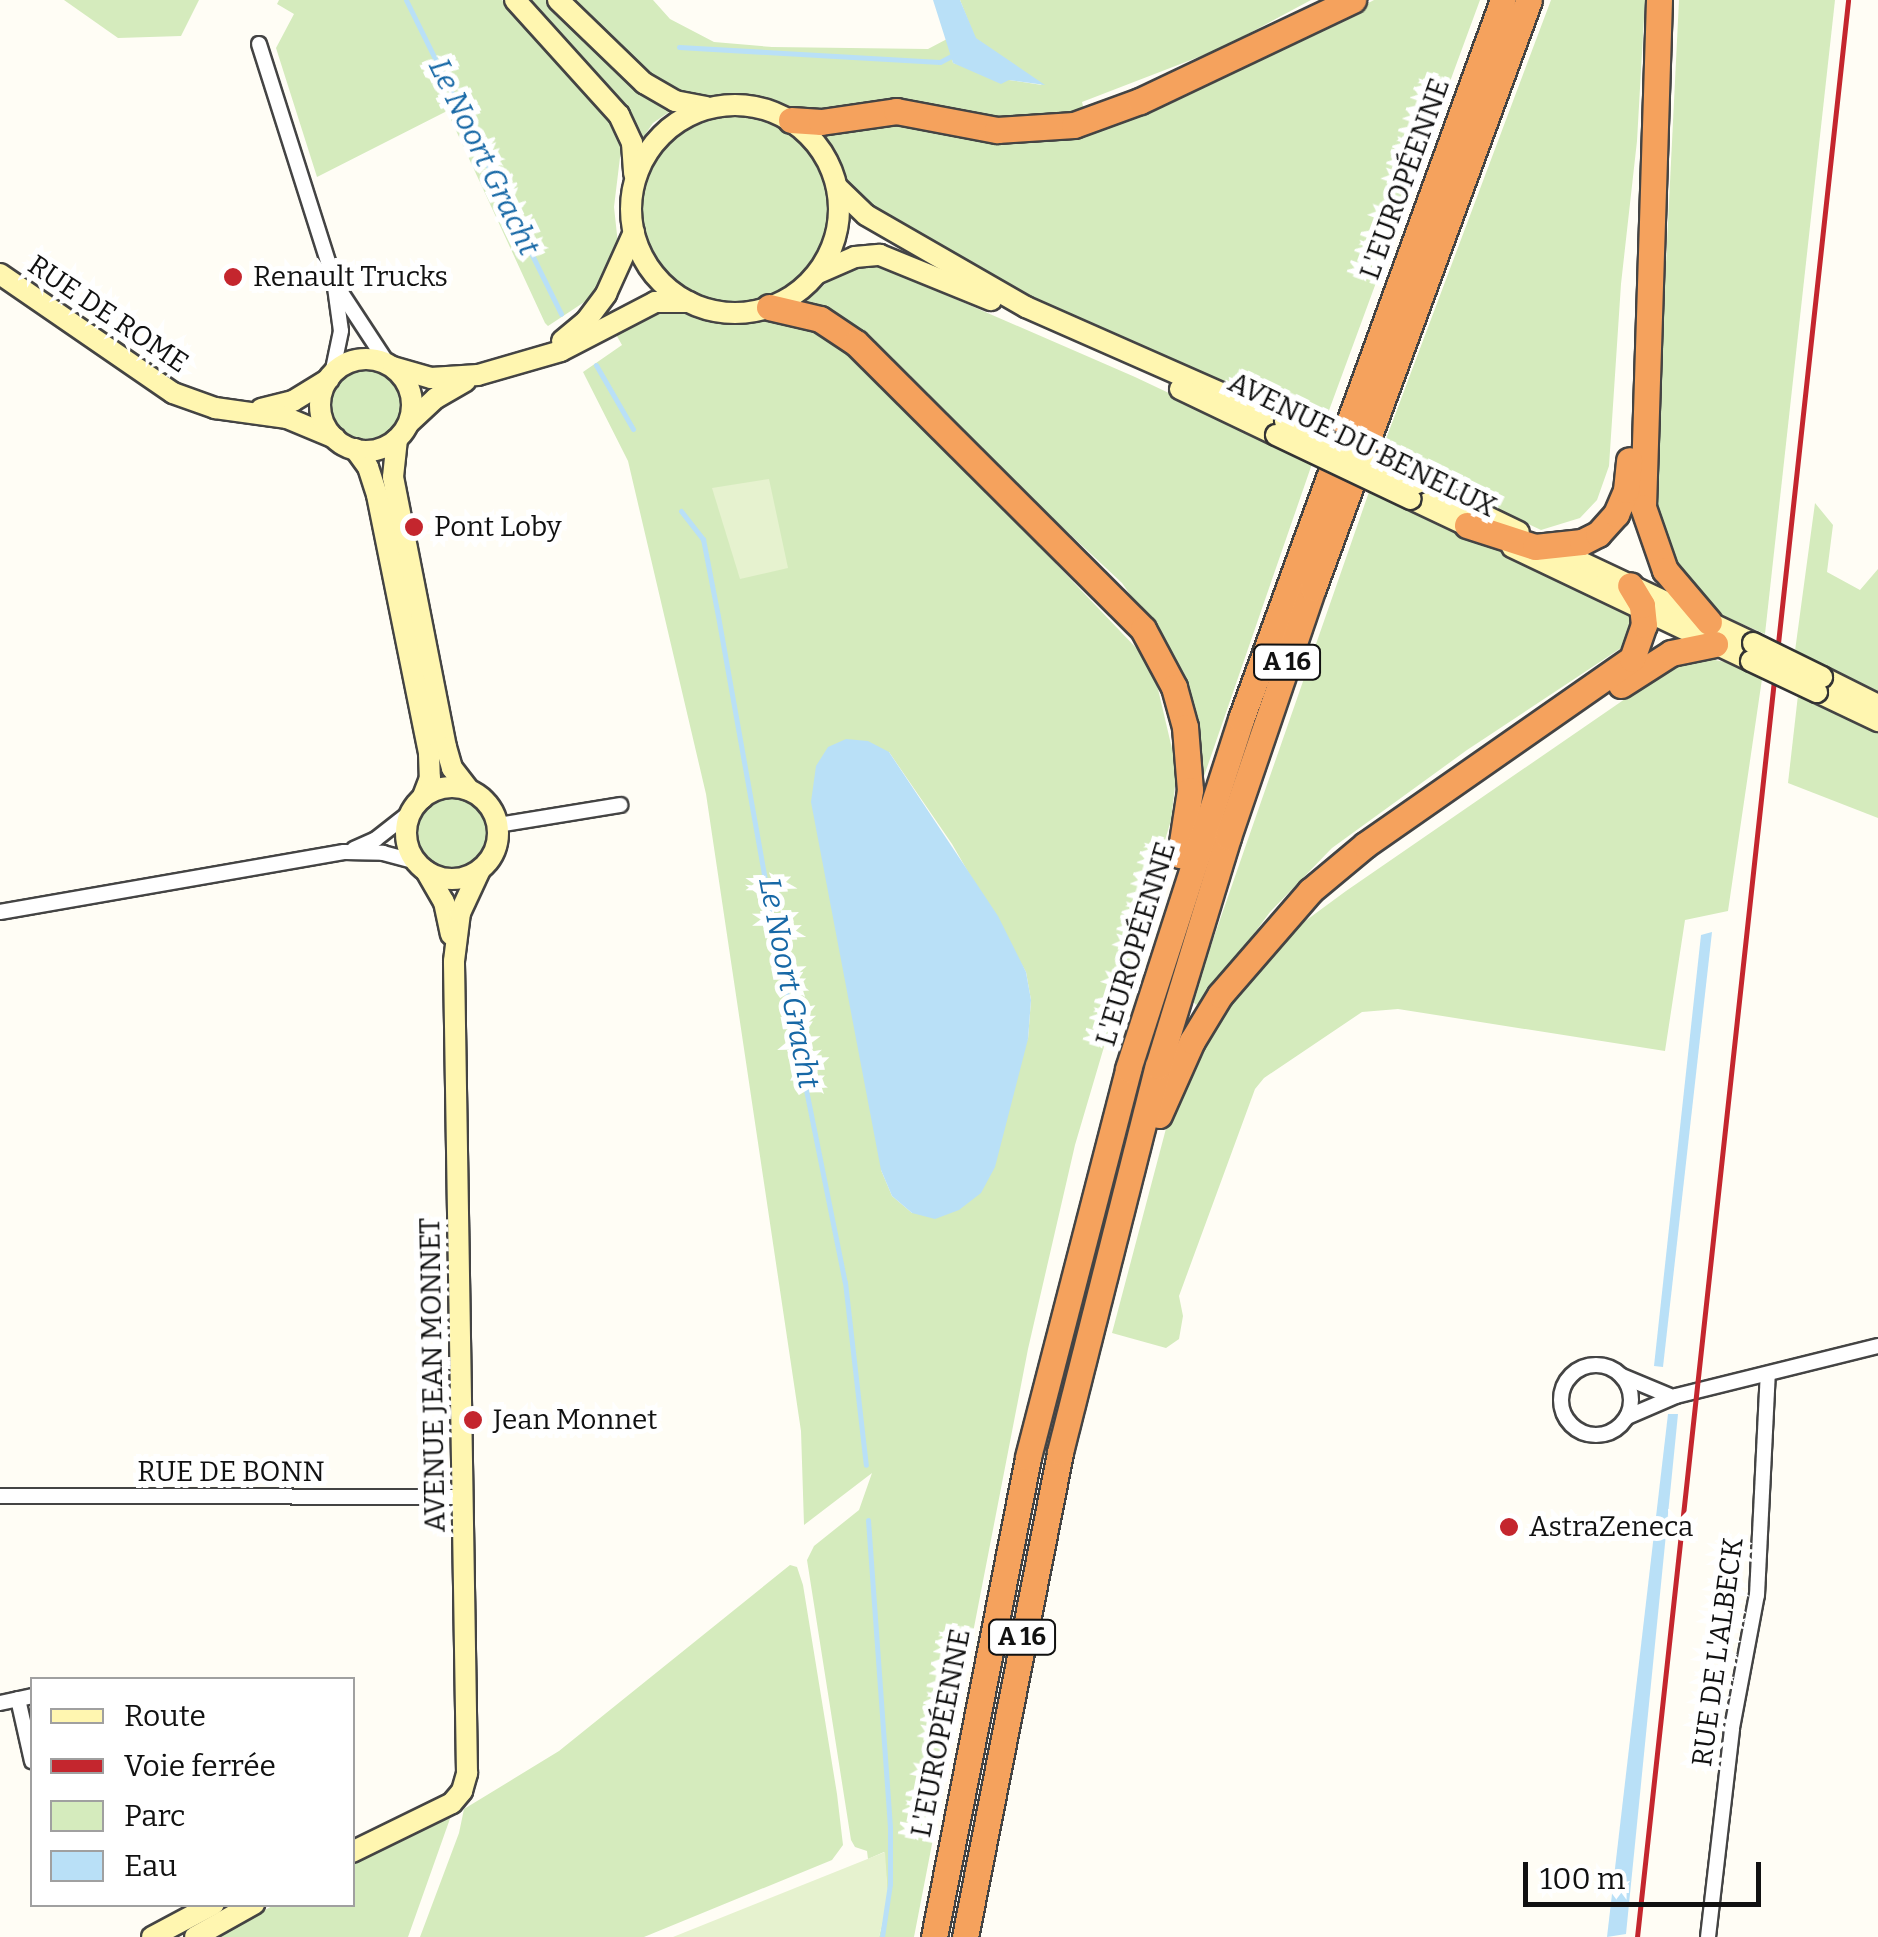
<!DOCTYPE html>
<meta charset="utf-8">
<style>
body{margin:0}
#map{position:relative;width:1878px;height:1937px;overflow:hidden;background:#fffdf5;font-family:Bitter,serif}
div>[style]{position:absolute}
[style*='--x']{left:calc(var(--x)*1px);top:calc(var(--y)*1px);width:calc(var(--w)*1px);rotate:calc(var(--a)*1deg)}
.green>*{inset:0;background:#d5ebbd}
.round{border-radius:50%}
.pitch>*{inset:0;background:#e6f2cf}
.water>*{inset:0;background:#b9e0f7}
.stream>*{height:5px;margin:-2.5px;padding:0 2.5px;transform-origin:2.5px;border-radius:2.5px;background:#b9e0f7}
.roads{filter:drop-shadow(2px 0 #444) drop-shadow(-2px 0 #444) drop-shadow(0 2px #444) drop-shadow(0 -2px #444)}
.street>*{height:14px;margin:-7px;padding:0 7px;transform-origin:7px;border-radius:7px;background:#fff}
.street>.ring{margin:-7px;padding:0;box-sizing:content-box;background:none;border:14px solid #fff;border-radius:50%}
.secondary>*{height:20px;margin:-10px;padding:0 10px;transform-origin:10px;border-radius:10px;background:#fff6b0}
.secondary>.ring{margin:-10px;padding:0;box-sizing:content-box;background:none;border:20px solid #fff6b0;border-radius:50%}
.highway>*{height:25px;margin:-12.5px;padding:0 12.5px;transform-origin:12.5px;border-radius:12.5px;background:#f5a25d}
.rail>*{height:5px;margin:-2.5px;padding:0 2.5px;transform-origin:2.5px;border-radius:2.5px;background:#c4262e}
.bridges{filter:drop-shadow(2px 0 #333) drop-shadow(-2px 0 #333) drop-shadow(0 2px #333) drop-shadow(0 -2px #333)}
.secondary-bridge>*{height:20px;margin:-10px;padding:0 10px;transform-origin:10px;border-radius:10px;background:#fff6b0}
.dots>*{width:28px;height:28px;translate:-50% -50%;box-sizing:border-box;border:5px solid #fff;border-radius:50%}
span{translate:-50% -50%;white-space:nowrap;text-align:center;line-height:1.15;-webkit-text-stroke:10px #fff;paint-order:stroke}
.shield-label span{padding:2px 8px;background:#fff;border:2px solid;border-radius:8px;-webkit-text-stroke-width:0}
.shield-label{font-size:25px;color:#111;font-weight:700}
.street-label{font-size:28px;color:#111}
.poi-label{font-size:28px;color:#111}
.left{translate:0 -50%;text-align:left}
.water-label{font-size:30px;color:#1768a6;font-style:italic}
.legend{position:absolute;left:30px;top:1677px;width:325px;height:230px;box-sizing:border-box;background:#fff;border:2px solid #a0a0a0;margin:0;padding:12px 18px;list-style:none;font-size:30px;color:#111}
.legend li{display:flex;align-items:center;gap:20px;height:50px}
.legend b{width:50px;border:2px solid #a0a0a0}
.scale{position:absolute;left:1523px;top:1862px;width:238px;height:45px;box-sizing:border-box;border:5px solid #111;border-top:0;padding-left:12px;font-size:30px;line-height:35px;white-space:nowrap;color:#111;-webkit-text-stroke:8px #fff;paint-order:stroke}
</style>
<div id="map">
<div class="green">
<div style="clip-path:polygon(64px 0,199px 0,181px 36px,118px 38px)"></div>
<div style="clip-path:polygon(279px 0,502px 0,609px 109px,622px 141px,614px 207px,618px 244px,598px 293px,548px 326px,545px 323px,447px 111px,317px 177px,276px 48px,294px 14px,277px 4px)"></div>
<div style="clip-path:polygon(525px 0,547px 0,634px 86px,672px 110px,653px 123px,638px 145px,631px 117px)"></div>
<div style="clip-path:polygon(573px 0,653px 0,670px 19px,714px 42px,772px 47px,928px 49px,947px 39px,953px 63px,1009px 80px,1042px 85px,975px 38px,960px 0,1311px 0,1222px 48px,1082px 102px,1084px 110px,1049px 118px,1008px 120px,920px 102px,885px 100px,800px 112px,759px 96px,686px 95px,651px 81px)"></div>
<div style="clip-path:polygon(1374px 0,1480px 0,1324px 424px,1037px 306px,863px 204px,848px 189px,839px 160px,818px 132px,890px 120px,1024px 141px,1056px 137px,1333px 22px)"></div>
<div style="clip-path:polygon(1551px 0,1645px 0,1637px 141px,1621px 284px,1609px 466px,1597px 500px,1580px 518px,1541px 530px,1380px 455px)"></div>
<div style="clip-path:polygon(1679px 0,1835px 0,1765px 634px,1717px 613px,1692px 593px,1668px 554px,1654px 507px)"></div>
<div class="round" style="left:641px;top:114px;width:190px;height:190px"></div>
<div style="clip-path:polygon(875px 264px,1135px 377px,1313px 461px,1202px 782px,1157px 633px,1122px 583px,867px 344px,802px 305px,843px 268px)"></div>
<div style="clip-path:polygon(evenodd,662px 308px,719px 323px,771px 318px,795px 323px,831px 337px,870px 369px,1141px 653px,1158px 689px,1177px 770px,1171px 820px,1075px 1145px,1028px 1349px,914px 1937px,879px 1937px,888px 1898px,884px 1852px,868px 1859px,867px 1851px,855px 1847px,851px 1840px,807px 1560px,814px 1546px,859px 1510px,872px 1473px,804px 1525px,801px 1431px,706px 794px,628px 461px,583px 372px,622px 345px,614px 331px,662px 308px,889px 752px,952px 844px,1026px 972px,1031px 1000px,1028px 1039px,912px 1213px,892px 1196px,881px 1170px,889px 752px)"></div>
<div class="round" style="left:331px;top:369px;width:70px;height:70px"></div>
<div style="clip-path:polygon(1370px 489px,1626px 611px,1633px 619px,1627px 644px,1467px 750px,1332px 848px,1270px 912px,1208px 996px,1196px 1005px,1192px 1000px)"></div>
<div style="clip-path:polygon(1815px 503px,1833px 525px,1827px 572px,1860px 590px,1878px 569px,1878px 692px,1795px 651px)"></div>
<div style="clip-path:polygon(1705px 658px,1735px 664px,1762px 679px,1728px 911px,1685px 920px,1665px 1051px,1398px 1009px,1362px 1012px,1264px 1078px,1255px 1089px,1179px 1296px,1183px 1316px,1179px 1339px,1166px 1348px,1112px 1333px,1168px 1121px,1227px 1004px,1293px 930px,1346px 891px,1670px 668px)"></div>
<div style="clip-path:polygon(1798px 695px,1878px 733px,1878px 818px,1788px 783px)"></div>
<div class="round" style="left:416px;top:798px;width:70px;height:70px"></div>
<div style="clip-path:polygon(790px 1565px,797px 1567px,803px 1585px,837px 1794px,843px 1845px,832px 1860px,644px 1937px,420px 1937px,459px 1833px,464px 1809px,559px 1751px)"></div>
<div style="clip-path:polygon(452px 1813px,408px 1937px,216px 1937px,274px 1905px,352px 1904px,353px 1862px)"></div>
</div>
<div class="pitch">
<div style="clip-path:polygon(769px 479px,788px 568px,740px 579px,712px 488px)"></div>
<div style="clip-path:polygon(885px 1852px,888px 1898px,879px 1937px,673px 1937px)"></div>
</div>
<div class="water">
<div style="clip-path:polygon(933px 0,960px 0,976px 38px,1045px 85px,1009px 80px,1001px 84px,953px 63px)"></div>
<div style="clip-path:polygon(846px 739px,868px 741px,889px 752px,998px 916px,1026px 972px,1031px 1000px,1028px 1039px,995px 1167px,981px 1193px,959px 1210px,935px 1219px,912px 1213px,892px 1196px,881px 1170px,811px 802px,816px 766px,828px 747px)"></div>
<div style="clip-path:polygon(1712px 932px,1663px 1367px,1654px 1366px,1701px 935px)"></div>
<div style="clip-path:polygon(1668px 1414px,1678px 1414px,1626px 1934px,1607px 1937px)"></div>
</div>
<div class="stream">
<div style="--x:406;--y:0;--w:350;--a:63.7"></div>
<div style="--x:679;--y:47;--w:261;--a:3.3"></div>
<div style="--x:940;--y:62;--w:15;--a:-28"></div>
<div style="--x:596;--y:365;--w:74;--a:60"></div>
<div style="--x:681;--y:511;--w:36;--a:52"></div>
<div style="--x:703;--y:539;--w:78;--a:79"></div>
<div style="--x:718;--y:616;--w:330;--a:79.9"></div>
<div style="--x:776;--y:941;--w:348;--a:78.6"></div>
<div style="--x:845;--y:1282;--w:184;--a:83.5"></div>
<div style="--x:868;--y:1520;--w:308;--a:85.9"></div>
<div style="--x:890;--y:1827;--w:57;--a:90"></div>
<div style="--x:890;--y:1884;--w:54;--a:98.6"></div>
</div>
<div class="roads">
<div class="street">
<div style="--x:259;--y:44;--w:248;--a:72.4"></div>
<div style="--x:334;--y:280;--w:51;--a:82.2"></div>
<div style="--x:341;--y:331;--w:44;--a:101.8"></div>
<div style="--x:342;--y:294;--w:84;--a:56.7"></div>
<div style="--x:498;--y:825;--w:124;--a:-9.3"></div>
<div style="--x:354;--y:849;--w:24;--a:-24"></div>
<div style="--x:376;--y:839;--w:47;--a:-38.1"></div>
<div style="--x:0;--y:912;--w:349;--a:-9.9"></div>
<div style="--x:344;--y:852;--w:39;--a:1"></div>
<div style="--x:383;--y:853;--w:35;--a:15"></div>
<div class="ring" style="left:1561px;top:1365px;width:56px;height:56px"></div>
<div style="--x:1622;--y:1376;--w:52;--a:22.6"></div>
<div style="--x:1627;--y:1417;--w:53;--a:-23.2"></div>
<div style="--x:1676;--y:1396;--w:208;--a:-13.9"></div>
<div style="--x:0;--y:1496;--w:463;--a:0.1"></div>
<div style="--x:18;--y:1699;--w:64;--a:77.3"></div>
<div style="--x:0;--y:1703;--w:33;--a:-12"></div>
<div style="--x:1708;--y:1937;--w:210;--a:-83.4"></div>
<div style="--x:1732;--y:1728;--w:135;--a:-79.4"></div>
<div style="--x:1757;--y:1595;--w:221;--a:-87.2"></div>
</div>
<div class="secondary">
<div style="--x:515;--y:0;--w:155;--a:47.9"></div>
<div style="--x:619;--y:115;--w:31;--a:65"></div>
<div style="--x:632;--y:143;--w:31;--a:86"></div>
<div style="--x:558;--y:0;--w:120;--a:44"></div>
<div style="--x:644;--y:83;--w:36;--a:30"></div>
<div style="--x:675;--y:101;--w:32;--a:11"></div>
<div class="ring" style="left:631px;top:105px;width:188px;height:188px"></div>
<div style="--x:837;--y:187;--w:40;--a:44"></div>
<div style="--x:866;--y:215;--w:185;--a:29.9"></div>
<div style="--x:1026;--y:307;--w:283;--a:23.8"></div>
<div style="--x:818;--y:273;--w:40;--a:-23.4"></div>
<div style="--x:855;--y:257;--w:25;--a:-5"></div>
<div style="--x:880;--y:255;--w:120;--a:22.1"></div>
<div style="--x:0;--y:274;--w:210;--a:34.5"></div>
<div style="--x:173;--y:393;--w:45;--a:19.7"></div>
<div style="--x:215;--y:408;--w:73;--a:7.9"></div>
<div style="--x:287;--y:418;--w:52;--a:22.6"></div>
<div style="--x:562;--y:341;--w:31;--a:-40"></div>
<div style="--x:586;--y:321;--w:34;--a:-53"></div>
<div style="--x:606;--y:294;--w:68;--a:-65.7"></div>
<div class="ring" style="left:320px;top:359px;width:72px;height:72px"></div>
<div style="--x:393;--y:367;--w:40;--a:16"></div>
<div style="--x:431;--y:378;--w:47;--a:-3.7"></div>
<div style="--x:478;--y:375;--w:86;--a:-16.1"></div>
<div style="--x:561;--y:351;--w:106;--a:-27.5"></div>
<div style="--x:655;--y:302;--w:34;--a:0"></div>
<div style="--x:1180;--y:389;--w:106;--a:25.6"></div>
<div style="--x:261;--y:409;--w:33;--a:-14"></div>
<div style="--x:293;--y:401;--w:42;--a:-31.4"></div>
<div style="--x:409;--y:423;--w:37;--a:-43"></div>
<div style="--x:436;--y:398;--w:34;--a:-30"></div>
<div style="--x:397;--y:439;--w:38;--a:96"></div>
<div style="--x:393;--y:477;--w:275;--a:78.9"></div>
<div style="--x:446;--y:747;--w:22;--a:74"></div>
<div style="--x:452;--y:768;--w:28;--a:52"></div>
<div style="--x:355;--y:449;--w:22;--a:54"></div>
<div style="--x:368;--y:467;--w:29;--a:72"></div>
<div style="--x:377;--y:495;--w:264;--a:78.6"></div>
<div style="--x:429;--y:754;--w:24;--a:88"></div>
<div style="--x:430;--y:778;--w:22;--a:111"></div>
<div style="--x:1417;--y:483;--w:113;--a:25.7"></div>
<div style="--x:1411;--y:499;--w:73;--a:25.2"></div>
<div style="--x:1545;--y:545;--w:230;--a:25.2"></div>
<div style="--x:1512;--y:547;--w:265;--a:25.5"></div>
<div style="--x:1822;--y:677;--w:63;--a:26.6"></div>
<div style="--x:1817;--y:692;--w:68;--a:25.4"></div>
<div class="ring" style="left:406px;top:787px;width:72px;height:72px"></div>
<div style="--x:426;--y:871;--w:36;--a:60"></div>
<div style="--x:444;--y:902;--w:33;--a:78"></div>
<div style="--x:352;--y:1852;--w:111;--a:-26.1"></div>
<div style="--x:452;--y:1803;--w:16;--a:-50"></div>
<div style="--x:462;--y:1791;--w:19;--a:-74"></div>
<div style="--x:467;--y:1773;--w:812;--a:-90.92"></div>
<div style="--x:454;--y:961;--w:48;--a:-82.9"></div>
<div style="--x:460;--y:913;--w:47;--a:-65.1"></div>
<div style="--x:152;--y:1937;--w:70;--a:-28"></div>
<div style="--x:195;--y:1937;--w:68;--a:-29.2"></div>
</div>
<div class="highway">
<div style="--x:1659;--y:0;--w:507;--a:91.81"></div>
<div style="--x:1643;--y:507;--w:67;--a:70.8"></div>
<div style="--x:1665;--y:570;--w:68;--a:49.8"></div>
<div style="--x:791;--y:120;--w:30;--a:4"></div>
<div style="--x:821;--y:122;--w:76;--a:-8.3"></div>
<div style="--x:896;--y:111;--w:103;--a:10.7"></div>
<div style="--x:997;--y:130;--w:77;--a:-3.7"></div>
<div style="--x:1074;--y:125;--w:70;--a:-20"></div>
<div style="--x:1140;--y:101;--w:236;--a:-25.4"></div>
<div style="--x:769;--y:307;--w:52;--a:13.2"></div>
<div style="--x:820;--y:319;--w:43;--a:33.7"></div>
<div style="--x:856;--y:343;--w:405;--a:44.9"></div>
<div style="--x:1143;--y:629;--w:66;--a:61.9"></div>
<div style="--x:1174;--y:687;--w:41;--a:74.6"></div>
<div style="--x:1185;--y:727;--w:63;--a:85.5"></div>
<div style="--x:1190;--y:790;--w:66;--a:98.7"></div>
<div style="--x:1467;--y:525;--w:71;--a:17.9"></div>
<div style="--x:1535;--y:547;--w:47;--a:-6.1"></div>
<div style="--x:1582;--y:542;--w:18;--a:-27"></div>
<div style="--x:1598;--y:534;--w:27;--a:-48"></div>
<div style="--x:1616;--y:514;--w:26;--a:-67"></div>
<div style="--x:1626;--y:490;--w:30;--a:-84"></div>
<div style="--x:1621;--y:685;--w:59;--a:-32.6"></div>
<div style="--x:1671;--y:653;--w:45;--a:-11.6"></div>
<div style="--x:1159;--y:1115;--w:81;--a:-66"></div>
<div style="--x:1192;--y:1041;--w:54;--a:-58.7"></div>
<div style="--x:1220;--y:995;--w:138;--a:-49.1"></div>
<div style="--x:1310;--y:891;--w:72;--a:-39.9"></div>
<div style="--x:1365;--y:845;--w:325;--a:-34.9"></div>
<div style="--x:1632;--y:659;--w:36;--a:-71"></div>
<div style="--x:1644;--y:625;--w:20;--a:-96"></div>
<div style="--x:1642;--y:605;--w:23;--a:-121"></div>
<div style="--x:934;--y:1937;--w:489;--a:-78.9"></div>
<div style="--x:1028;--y:1457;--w:401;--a:-75.5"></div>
<div style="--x:1128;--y:1069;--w:368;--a:-72.1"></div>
<div style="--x:1241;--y:719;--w:765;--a:-69.98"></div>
<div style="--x:965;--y:1937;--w:494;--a:-78.9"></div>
<div style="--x:1060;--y:1452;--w:398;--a:-75.8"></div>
<div style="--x:1158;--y:1066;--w:239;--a:-73"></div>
<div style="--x:1228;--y:837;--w:263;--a:-71.2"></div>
<div style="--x:1313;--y:588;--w:626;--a:-69.83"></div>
</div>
</div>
<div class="rail">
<div style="--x:1637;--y:1937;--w:1948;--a:-83.78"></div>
</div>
<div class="bridges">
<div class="secondary-bridge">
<div style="--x:1285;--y:421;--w:146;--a:25.2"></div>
<div style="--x:1276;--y:435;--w:149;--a:25.4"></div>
<div style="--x:1753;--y:643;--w:77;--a:26.2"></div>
<div style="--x:1751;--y:661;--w:73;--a:25.2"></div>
</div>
</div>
<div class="dots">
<div style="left:233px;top:277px;background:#c4262e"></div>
<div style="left:414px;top:527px;background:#c4262e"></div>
<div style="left:473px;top:1420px;background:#c4262e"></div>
<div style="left:1509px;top:1527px;background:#c4262e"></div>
</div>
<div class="shield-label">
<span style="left:1287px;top:662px">A 16</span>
<span style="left:1022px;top:1637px">A 16</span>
</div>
<div class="street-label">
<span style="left:1405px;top:179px;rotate:-70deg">L'EUROPÉENNE</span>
<span style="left:108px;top:314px;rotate:34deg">RUE DE ROME</span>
<span style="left:1362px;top:445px;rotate:26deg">AVENUE DU BENELUX</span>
<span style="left:1136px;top:944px;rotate:-73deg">L'EUROPÉENNE</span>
<span style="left:433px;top:1375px;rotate:-91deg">AVENUE JEAN MONNET</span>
<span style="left:231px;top:1472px">RUE DE BONN</span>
<span style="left:1718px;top:1652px;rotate:-82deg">RUE DE L'ALBECK</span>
<span style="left:941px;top:1733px;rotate:-79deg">L'EUROPÉENNE</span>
</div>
<div class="poi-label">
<span class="left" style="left:253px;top:277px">Renault Trucks</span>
<span class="left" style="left:434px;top:527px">Pont Loby</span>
<span class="left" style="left:493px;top:1420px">Jean Monnet</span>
<span class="left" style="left:1529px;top:1527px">AstraZeneca</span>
</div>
<div class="water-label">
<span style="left:484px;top:157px;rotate:64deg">Le Noort Gracht</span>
<span style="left:789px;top:983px;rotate:79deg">Le Noort Gracht</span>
</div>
<ul class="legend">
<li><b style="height:12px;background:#fff6b0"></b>Route</li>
<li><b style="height:12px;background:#c4262e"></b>Voie ferrée</li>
<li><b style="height:28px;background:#d5ebbd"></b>Parc</li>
<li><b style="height:28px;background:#b9e0f7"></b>Eau</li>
</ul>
<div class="scale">100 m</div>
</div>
